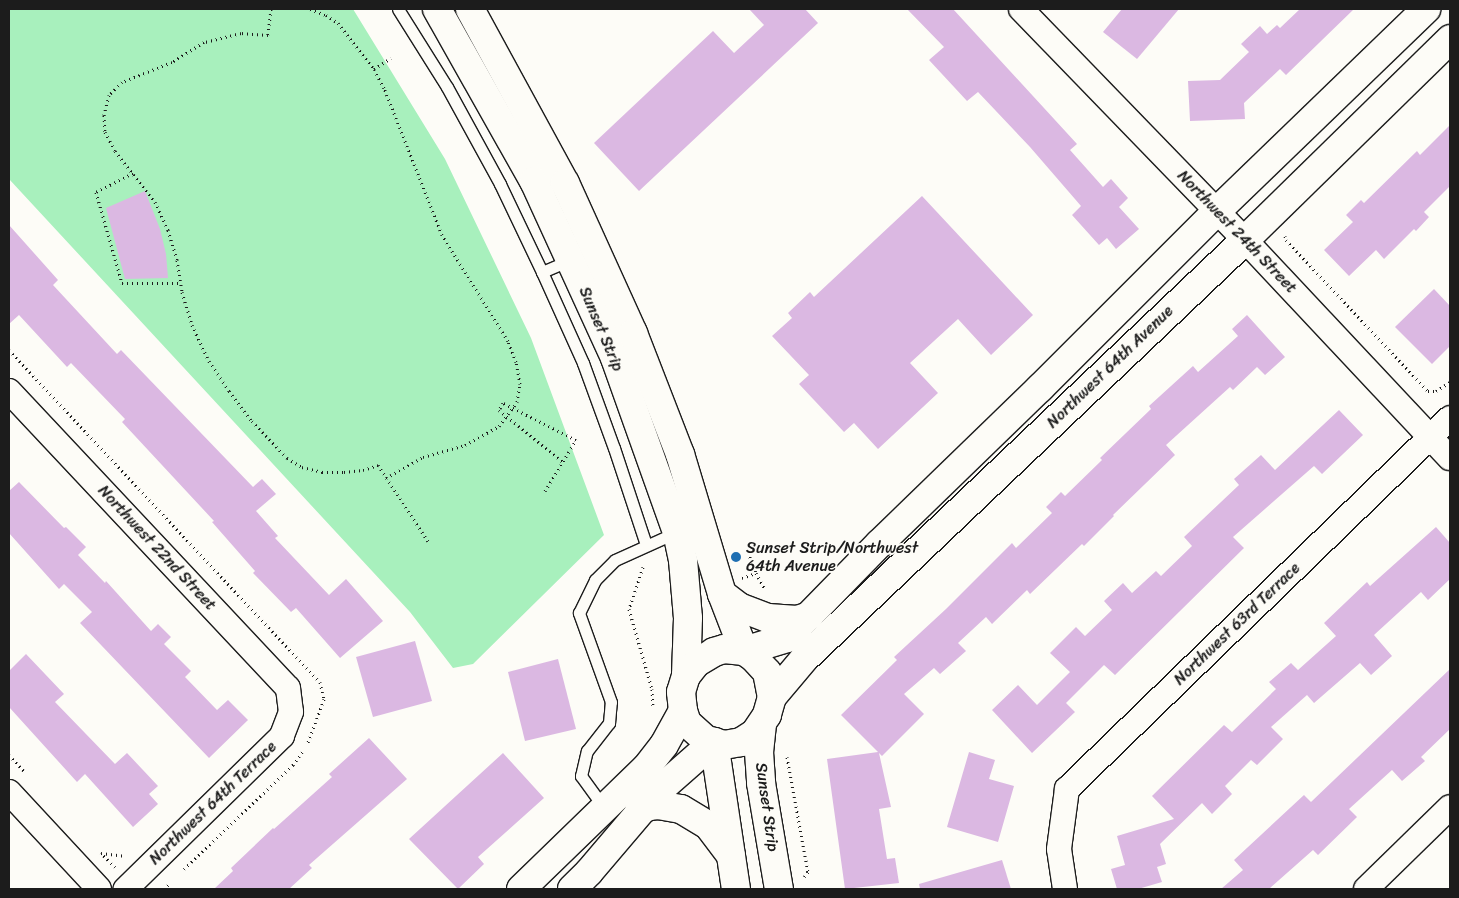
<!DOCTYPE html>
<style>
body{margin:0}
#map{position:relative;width:1459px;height:898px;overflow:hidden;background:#fdfcf7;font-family:Sriracha,sans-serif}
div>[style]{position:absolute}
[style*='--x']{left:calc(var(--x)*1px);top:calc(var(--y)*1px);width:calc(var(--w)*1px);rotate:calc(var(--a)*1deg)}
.green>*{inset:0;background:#a8f0bd}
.building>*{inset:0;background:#dbb8e2}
.path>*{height:3px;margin-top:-1.5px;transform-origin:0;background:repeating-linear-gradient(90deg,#1c1c1c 0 1px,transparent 0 5px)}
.roads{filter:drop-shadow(1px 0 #1c1c1c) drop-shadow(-1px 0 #1c1c1c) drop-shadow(0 1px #1c1c1c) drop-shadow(0 -1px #1c1c1c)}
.service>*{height:11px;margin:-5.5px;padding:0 5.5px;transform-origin:5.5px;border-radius:5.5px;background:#fdfcf7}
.minor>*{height:24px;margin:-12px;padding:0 12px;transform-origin:12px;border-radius:12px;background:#fdfcf7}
.tertiary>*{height:28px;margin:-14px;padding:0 14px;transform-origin:14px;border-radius:14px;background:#fdfcf7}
.dots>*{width:14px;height:14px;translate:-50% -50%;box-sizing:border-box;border:2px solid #fdfcf7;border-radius:50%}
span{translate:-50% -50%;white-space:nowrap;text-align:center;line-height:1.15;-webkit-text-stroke:4px #fdfcf7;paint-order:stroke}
.street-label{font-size:16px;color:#1c1c1c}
.poi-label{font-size:16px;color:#1c1c1c}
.left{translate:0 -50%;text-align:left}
.frame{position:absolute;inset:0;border:10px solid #1c1c1c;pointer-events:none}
</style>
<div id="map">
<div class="green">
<div style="clip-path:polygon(9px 9px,353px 9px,445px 159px,531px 338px,604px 535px,473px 664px,453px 668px,410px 612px,9px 179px)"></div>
</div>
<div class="building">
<div style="clip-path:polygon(749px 9px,805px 9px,818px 23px,639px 191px,594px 143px,713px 31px,734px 53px,764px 25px)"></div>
<div style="clip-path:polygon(907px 9px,953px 9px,1077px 144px,1070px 150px,1103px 187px,1111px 179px,1128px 198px,1119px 207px,1139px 229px,1116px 249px,1107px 238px,1099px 245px,1072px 215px,1081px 206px,1030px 147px,978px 92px,967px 101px,929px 60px,944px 47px)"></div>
<div style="clip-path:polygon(1122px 9px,1179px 9px,1137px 59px,1103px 32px)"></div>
<div style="clip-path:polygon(1300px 9px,1354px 9px,1286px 75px,1280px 69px,1244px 103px,1245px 119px,1190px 121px,1188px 81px,1220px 80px,1249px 52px,1241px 44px,1260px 26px,1267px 34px,1277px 25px,1280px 28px)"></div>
<div style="clip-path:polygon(1450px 125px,1450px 186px,1424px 212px,1429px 217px,1416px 231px,1414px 229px,1384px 259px,1376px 250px,1349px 276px,1324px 250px,1353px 222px,1346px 215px,1361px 200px,1364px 203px,1417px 151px,1420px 155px)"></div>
<div style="clip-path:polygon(145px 191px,160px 229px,166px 254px,168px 278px,125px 279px,106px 208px)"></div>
<div style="clip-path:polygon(922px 196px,1033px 315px,991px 355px,958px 319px,910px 363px,938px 393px,878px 449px,854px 423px,844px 432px,799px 384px,809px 375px,772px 336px,792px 318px,788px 313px,810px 292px,814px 297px)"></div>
<div style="clip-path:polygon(9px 225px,58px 280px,53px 285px,117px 354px,121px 350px,253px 487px,262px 479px,276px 494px,256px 511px,278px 536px,275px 538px,329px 595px,346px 579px,383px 621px,340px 658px,296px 608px,291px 612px,253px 573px,255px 571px,212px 522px,214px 521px,122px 422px,125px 419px,71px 363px,67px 367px,19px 315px,9px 324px)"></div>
<div style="clip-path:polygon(1434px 289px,1450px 306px,1450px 346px,1432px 364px,1395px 327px)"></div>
<div style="clip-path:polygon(1247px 315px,1285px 357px,1265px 375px,1257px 367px,1233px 390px,1230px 387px,1166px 445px,1175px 455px,1113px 515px,1114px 516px,1084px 546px,1082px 544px,1030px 594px,1027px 590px,992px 624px,986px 617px,958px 643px,966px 651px,940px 674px,934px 668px,904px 694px,924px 714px,882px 756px,879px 753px,891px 807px,879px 809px,887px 859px,895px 858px,899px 883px,845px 889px,827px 759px,878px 752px,841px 715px,897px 660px,894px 657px,946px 609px,1012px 543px,1016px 548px,1052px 513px,1046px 507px,1061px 492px,1065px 496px,1102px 460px,1100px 458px,1151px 409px,1149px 406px,1193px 366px,1198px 372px,1238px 336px,1232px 329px)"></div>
<div style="clip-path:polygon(1339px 410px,1363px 435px,1322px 474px,1314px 466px,1233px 537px,1244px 548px,1115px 675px,1104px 665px,1066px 703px,1075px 712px,1032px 753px,992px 710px,1018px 685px,1037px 705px,1070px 672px,1050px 653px,1076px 627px,1085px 636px,1112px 610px,1104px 601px,1123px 583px,1132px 593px,1156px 571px,1161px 576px,1192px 546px,1184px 537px,1239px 485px,1234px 479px,1261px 455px,1275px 470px)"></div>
<div style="clip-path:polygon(19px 482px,64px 528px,66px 527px,86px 547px,78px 555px,105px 583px,106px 581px,151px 631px,158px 624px,171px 637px,164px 644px,191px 671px,185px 677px,217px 710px,228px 700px,248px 720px,209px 758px,80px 623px,92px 612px,64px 584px,59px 589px,9px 533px,9px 491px)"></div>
<div style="clip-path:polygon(1436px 527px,1450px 543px,1450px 579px,1428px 600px,1421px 592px,1374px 635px,1392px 656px,1371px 675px,1360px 663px,1314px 703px,1307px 695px,1271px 727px,1283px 739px,1257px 765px,1251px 760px,1225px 786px,1232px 794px,1212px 814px,1202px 803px,1160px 844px,1166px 864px,1157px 867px,1162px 882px,1138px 889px,1117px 889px,1111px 869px,1125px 865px,1117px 836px,1174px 819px,1152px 796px,1224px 725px,1232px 732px,1276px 689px,1269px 682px,1291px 663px,1298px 670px,1336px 636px,1324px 623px,1367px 582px,1370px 586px)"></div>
<div style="clip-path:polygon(415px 641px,432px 701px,373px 717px,356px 657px)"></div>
<div style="clip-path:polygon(26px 654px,64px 694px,55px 702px,115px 764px,127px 753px,158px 786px,149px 794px,158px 804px,133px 827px,85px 774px,77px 782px,9px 707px,9px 671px)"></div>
<div style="clip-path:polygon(558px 659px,576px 729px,525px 741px,508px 672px)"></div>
<div style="clip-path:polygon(1450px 669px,1450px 729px,1421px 757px,1425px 761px,1402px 781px,1392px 770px,1349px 809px,1357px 817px,1318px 855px,1313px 850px,1269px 889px,1221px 889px,1243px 870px,1234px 860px,1304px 795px,1311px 802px)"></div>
<div style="clip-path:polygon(369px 738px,407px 779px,309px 865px,312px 868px,289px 889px,214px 889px,233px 871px,231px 868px,273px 828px,274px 829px,332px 777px,329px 774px)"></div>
<div style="clip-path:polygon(969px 752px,995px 760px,989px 779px,1014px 786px,998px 842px,947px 827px)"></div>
<div style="clip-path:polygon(503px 753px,544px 798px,478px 857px,484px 864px,458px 889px,409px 839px)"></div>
<div style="clip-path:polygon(1002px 860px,1011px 889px,920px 889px,919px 884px)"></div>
</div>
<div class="path">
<div style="--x:271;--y:9;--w:26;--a:97"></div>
<div style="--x:268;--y:35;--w:27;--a:-176"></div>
<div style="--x:241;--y:33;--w:38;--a:166"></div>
<div style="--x:204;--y:42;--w:38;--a:148"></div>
<div style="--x:172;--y:62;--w:54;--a:158.2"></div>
<div style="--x:122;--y:82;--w:18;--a:135"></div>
<div style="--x:109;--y:95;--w:21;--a:104"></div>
<div style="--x:104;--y:115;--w:17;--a:87"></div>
<div style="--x:105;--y:132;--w:21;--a:62"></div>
<div style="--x:115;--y:151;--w:65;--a:51.9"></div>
<div style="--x:155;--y:202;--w:31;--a:65"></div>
<div style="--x:168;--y:230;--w:31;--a:73"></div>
<div style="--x:177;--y:260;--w:32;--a:81"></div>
<div style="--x:182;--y:292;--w:34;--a:73"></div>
<div style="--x:192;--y:325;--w:40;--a:65"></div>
<div style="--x:209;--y:361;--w:36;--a:56"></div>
<div style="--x:229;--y:391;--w:38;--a:53"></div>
<div style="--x:252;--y:421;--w:51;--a:46.6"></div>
<div style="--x:287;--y:458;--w:17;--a:31"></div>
<div style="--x:302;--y:467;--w:21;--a:14"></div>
<div style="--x:322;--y:472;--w:22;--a:0"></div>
<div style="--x:344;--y:472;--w:19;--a:-6"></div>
<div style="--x:363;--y:470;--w:16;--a:-18"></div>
<div style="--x:378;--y:465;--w:91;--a:56.7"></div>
<div style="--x:310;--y:9;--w:17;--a:21"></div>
<div style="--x:326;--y:15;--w:14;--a:34"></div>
<div style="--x:338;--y:23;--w:58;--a:52"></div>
<div style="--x:133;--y:173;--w:42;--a:152.8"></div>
<div style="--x:96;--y:192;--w:95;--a:74.1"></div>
<div style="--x:122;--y:283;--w:59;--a:0"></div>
<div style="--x:1285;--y:236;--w:4;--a:76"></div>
<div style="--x:1286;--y:240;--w:207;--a:46.8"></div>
<div style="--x:1428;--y:391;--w:8;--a:0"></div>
<div style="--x:1436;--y:391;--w:17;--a:-33"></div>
<div style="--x:9;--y:350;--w:455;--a:46.9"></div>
<div style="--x:320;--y:682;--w:17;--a:77"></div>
<div style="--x:324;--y:699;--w:49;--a:110.3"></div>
<div style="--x:386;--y:478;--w:43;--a:-29.6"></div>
<div style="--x:423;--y:457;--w:44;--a:-15.9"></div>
<div style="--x:465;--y:445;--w:39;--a:-29"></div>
<div style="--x:499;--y:426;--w:30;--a:-53"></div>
<div style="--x:517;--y:402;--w:18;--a:-81"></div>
<div style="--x:520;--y:384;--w:22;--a:-100"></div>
<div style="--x:516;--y:362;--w:22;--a:-111"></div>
<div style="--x:508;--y:341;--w:125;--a:-121.9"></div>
<div style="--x:442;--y:235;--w:158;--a:-111.5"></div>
<div style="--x:384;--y:88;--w:21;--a:-118"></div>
<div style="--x:374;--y:69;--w:20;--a:-33"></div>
<div style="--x:545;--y:491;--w:60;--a:-58.7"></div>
<div style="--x:576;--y:440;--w:82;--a:-153.1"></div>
<div style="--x:503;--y:403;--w:8;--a:120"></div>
<div style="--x:499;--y:410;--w:82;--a:39.1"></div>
<div style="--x:748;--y:552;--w:22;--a:69"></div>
<div style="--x:756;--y:573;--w:18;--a:61"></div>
<div style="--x:643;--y:567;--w:44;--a:108.4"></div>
<div style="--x:629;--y:609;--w:83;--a:74"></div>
<div style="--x:652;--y:689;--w:19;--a:87"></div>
<div style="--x:742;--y:578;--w:15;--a:-20"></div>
<div style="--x:9;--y:755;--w:23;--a:47"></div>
<div style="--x:787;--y:757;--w:117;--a:79.7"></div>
<div style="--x:808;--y:872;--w:6;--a:129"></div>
<div style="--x:115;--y:867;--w:20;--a:-135"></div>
<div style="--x:101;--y:853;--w:23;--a:7"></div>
<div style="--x:184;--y:869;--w:151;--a:-43.7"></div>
<div style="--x:293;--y:765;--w:16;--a:-55"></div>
<div style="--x:164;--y:889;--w:7;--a:-45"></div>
</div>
<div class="roads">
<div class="service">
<div style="--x:398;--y:9;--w:92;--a:57.9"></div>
<div style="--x:447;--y:87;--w:111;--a:61.3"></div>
<div style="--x:500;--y:184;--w:98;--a:64.5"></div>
<div style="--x:542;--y:272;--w:100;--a:65.7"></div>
<div style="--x:583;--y:363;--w:90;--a:70"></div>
<div style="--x:614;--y:448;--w:102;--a:71.7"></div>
<div style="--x:542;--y:272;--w:30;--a:-23"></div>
<div style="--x:605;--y:809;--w:41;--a:-126"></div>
<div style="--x:581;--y:776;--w:26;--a:-77"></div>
<div style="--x:587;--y:751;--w:36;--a:-52"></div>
<div style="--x:609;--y:723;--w:21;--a:-85"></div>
<div style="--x:611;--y:702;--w:95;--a:-109.8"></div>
<div style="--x:579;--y:613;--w:37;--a:-64"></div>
<div style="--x:595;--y:580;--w:28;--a:-45"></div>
<div style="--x:615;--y:560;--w:68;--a:-24.3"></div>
</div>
<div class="minor">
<div style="--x:1021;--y:9;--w:322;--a:45.9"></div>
<div style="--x:1245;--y:240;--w:299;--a:46.8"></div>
<div style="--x:9;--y:391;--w:407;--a:46.8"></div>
<div style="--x:288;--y:688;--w:24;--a:83"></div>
<div style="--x:291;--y:712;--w:26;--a:111"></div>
<div style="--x:282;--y:736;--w:219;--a:135.6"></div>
<div style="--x:9;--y:792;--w:132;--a:47.1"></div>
<div style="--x:1065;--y:889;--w:40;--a:-98.5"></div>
<div style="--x:1059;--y:849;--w:61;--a:-82.4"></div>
<div style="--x:1067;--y:789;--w:533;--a:-44.09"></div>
<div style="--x:1366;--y:889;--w:117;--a:-44.3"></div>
</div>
<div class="tertiary">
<div style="--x:437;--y:9;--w:197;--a:60.6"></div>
<div style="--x:534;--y:181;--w:195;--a:65.4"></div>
<div style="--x:615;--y:358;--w:185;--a:70.4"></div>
<div style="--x:677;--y:532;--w:29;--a:78"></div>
<div style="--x:683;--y:560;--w:58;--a:85.1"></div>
<div style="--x:688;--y:618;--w:58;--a:92"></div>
<div style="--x:470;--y:9;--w:198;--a:61.4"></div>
<div style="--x:565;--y:183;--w:165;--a:65.6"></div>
<div style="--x:633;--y:333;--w:130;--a:68.8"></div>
<div style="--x:680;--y:454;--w:146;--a:73.3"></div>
<div style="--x:722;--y:594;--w:61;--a:68.9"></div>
<div style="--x:722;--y:594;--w:21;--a:37"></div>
<div style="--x:739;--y:607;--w:31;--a:21"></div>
<div style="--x:768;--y:618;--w:29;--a:4"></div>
<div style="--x:797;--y:620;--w:13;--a:-18"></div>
<div style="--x:724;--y:649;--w:20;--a:6"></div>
<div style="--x:744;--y:651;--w:11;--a:34"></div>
<div style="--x:753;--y:657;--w:21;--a:47"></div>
<div style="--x:767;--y:672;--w:25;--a:79"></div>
<div style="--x:772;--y:697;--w:19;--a:106"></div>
<div style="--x:767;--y:715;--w:22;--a:124"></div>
<div style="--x:755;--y:733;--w:17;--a:147"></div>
<div style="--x:741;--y:742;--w:17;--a:170"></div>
<div style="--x:724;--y:745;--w:19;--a:-164"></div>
<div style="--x:706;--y:740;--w:25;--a:-138"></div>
<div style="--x:687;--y:723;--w:13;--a:-108"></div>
<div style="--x:683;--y:711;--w:19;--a:-96"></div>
<div style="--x:681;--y:692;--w:17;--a:-73"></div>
<div style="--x:686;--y:676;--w:16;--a:-52"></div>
<div style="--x:696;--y:663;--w:21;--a:-31"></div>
<div style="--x:714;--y:652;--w:10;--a:-17"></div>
<div style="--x:744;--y:651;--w:45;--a:-16.8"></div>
<div style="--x:787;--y:638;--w:10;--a:-45"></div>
<div style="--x:794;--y:631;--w:123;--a:-45.7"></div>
<div style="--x:880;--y:543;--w:223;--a:-44.1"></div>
<div style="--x:1040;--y:388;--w:250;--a:-45"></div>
<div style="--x:1217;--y:211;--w:291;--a:-44"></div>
<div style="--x:772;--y:697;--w:50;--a:-49.9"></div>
<div style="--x:804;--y:659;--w:608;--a:-43.53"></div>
<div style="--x:1245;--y:240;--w:287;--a:-44.4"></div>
<div style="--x:762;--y:724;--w:28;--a:96"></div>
<div style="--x:759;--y:752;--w:31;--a:86"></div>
<div style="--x:761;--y:783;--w:108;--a:80.4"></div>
<div style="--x:714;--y:742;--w:149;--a:81.5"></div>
<div style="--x:639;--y:811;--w:11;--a:-27"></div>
<div style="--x:649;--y:806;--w:9;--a:-6"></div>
<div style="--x:658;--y:805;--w:23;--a:10"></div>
<div style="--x:681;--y:809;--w:31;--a:31"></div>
<div style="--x:708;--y:825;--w:38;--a:53"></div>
<div style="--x:521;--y:889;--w:174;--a:-44.1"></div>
<div style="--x:646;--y:768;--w:29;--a:-52"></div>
<div style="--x:664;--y:745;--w:39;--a:-61"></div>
<div style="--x:572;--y:889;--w:24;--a:-45"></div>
<div style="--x:589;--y:872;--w:105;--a:-49.6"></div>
<div style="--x:657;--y:792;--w:76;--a:-41.3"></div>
</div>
</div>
<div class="dots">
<div style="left:736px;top:557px;background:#1f6fb2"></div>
</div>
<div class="street-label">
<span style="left:1237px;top:232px;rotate:46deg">Northwest 24th Street</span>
<span style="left:601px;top:329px;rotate:67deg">Sunset Strip</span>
<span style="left:1110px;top:367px;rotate:-44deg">Northwest 64th Avenue</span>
<span style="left:157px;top:548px;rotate:47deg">Northwest 22nd Street</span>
<span style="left:1237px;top:624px;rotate:-44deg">Northwest 63rd Terrace</span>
<span style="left:213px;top:803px;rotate:-44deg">Northwest 64th Terrace</span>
<span style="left:767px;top:807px;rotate:82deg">Sunset Strip</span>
</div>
<div class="poi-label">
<span class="left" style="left:746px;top:557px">Sunset Strip/Northwest<br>64th Avenue</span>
</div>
<div class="frame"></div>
</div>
